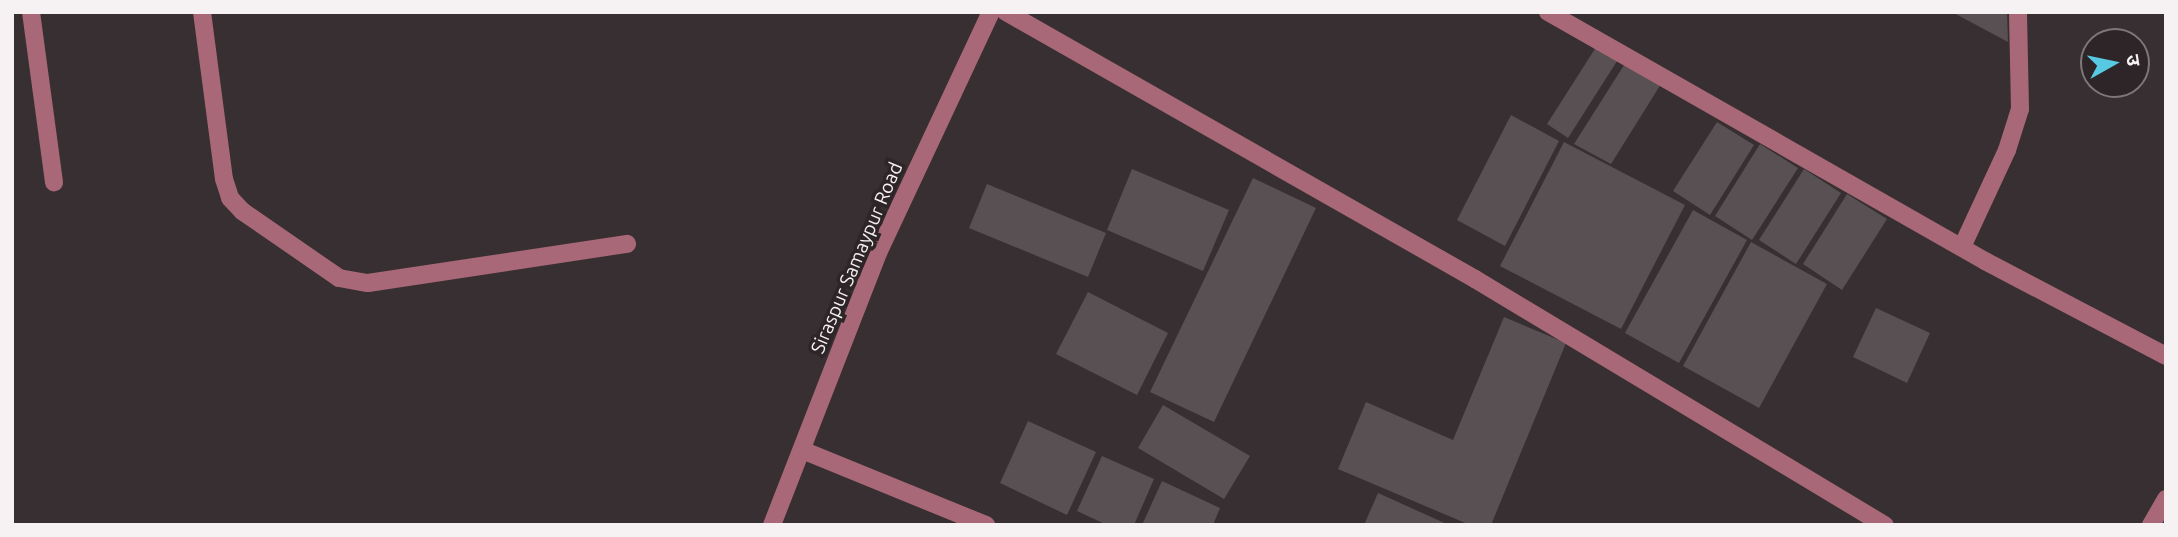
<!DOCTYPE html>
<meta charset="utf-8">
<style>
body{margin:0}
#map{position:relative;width:2178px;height:537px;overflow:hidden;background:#372f31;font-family:Ubuntu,"Noto Sans Devanagari",sans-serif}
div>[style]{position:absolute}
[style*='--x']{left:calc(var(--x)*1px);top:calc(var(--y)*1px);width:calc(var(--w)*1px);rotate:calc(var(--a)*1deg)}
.building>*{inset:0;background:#585052}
.minor>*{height:18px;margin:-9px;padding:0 9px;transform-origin:9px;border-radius:9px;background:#a86877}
span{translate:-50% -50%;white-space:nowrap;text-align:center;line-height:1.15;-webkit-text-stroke:7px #2d2527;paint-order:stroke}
.street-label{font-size:19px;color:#f6f1f2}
.frame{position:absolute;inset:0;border:14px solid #f6f1f2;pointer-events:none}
.north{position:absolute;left:2080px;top:28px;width:70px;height:70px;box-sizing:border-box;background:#2d2527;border:2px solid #7d7778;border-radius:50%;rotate:81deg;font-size:19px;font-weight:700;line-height:28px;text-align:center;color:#f6f1f2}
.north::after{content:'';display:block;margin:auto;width:24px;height:32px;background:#57c9e2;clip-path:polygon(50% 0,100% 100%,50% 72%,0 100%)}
</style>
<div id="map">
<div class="building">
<div style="clip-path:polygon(1952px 12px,2007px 12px,2008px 42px)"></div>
<div style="clip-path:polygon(1598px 44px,1619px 58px,1568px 138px,1547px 124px)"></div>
<div style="clip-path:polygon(1626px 62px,1661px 84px,1611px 164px,1574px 144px)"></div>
<div style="clip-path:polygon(1511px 115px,1559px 141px,1505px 246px,1457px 220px)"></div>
<div style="clip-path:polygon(1717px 122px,1754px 145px,1710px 215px,1673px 191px)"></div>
<div style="clip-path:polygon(1564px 142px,1685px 205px,1621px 329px,1500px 266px)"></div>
<div style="clip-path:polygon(1760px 144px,1798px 168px,1752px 240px,1715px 216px)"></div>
<div style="clip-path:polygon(1132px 169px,1229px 210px,1203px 271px,1107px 230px)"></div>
<div style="clip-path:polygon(1804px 169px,1841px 193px,1796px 264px,1759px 240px)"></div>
<div style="clip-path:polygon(1253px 178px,1316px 208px,1214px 422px,1150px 392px)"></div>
<div style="clip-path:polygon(987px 184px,1106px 233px,1088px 277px,969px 228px)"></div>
<div style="clip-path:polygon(1847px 194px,1887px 219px,1842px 290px,1803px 264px)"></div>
<div style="clip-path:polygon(1693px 210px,1747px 240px,1679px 363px,1625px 333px)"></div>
<div style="clip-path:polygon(1751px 242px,1827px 284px,1759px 408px,1683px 366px)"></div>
<div style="clip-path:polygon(1088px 292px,1168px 333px,1137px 395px,1056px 354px)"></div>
<div style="clip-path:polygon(1876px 308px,1930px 333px,1907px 383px,1853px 357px)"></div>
<div style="clip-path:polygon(1504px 317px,1566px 343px,1491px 525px,1470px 525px,1338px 469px,1366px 402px,1453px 440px)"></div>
<div style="clip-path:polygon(1163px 405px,1250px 456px,1224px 499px,1138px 448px)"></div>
<div style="clip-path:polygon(1028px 421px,1096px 452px,1067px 515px,1000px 483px)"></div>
<div style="clip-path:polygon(1102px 456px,1154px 479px,1134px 525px,1107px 525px,1077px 511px)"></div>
<div style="clip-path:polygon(1162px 481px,1220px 508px,1213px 525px,1142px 525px)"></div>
<div style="clip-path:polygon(1378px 493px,1449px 525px,1364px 525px)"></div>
</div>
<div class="minor">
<div style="--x:31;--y:12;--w:172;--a:82.3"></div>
<div style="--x:202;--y:12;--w:168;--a:82.5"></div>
<div style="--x:224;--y:179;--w:20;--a:72"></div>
<div style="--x:230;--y:198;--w:18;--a:47"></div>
<div style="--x:242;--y:211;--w:118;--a:34.6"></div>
<div style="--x:339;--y:278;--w:29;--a:10"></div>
<div style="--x:368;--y:283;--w:262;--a:-8.6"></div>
<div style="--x:1006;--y:12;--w:540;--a:29.65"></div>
<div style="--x:1475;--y:279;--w:478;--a:31"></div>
<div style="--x:1548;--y:12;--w:503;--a:29.67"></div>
<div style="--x:1985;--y:261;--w:204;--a:27.7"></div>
<div style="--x:1962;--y:247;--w:107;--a:-65.1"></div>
<div style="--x:2007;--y:150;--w:43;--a:-72.4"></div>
<div style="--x:2020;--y:109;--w:97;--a:-91.2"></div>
<div style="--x:802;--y:450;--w:199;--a:22.2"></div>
<div style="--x:772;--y:525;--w:292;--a:-68.7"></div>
<div style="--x:878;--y:253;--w:266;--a:-64.9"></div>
<div style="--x:2151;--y:525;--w:30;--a:-60"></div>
</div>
<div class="street-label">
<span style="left:857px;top:258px;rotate:-67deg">Siraspur Samaypur Road</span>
</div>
<div class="frame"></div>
<div class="north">उ</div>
</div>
